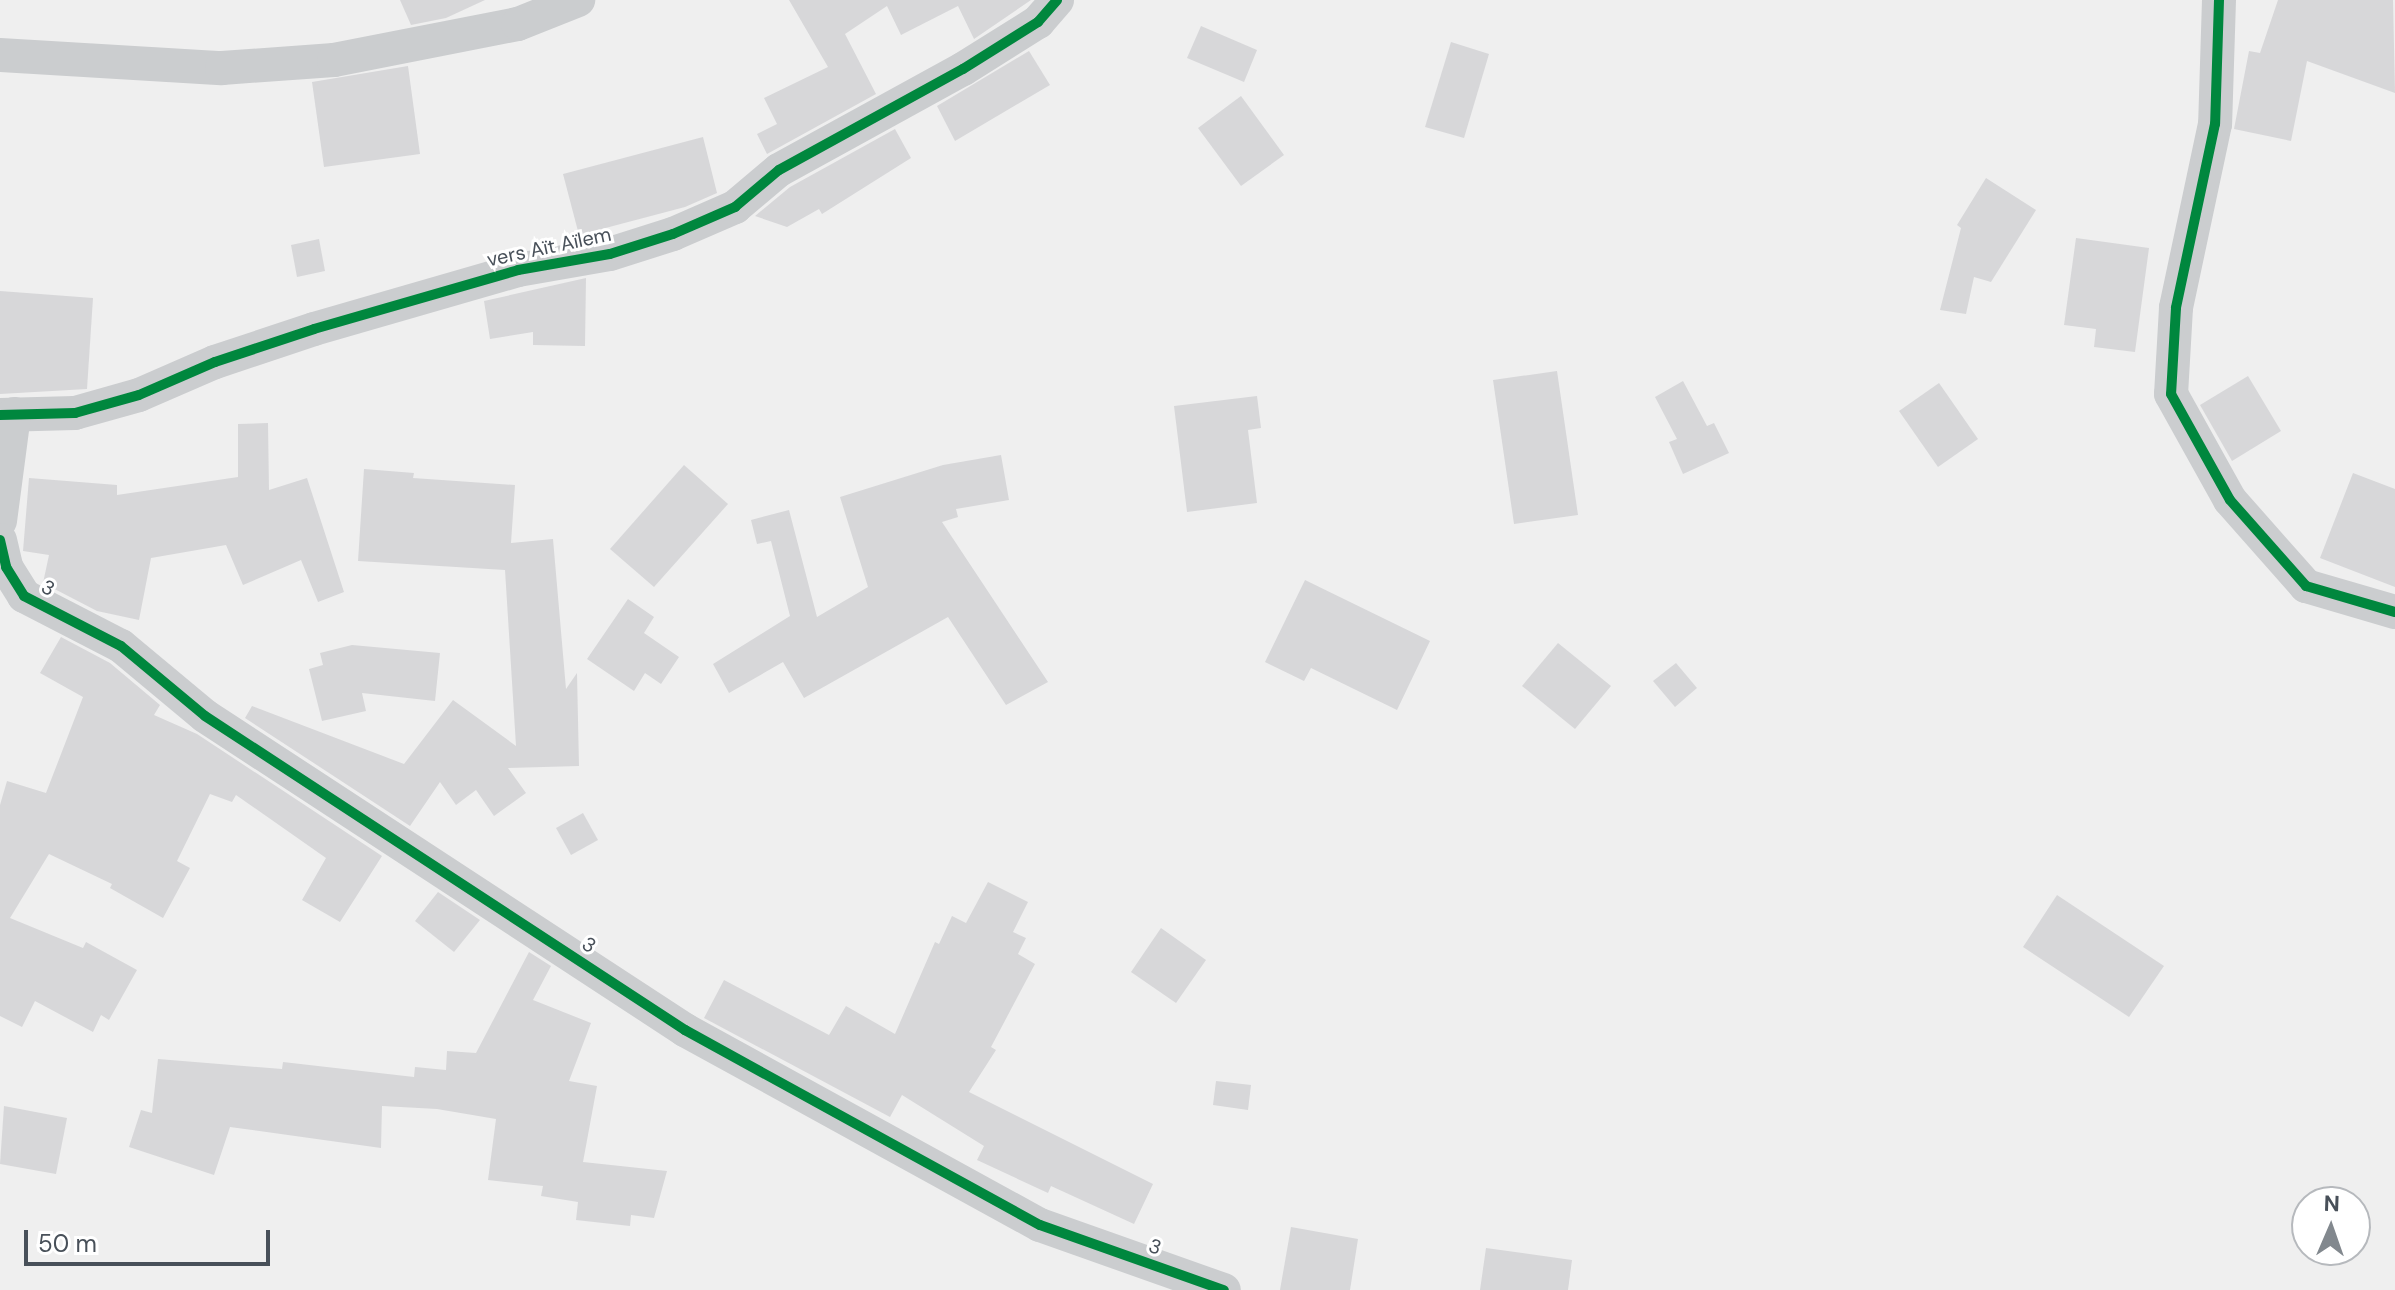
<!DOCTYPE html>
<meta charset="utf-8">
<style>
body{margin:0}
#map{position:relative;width:2395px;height:1290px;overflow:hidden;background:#efefef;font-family:"DM Sans",sans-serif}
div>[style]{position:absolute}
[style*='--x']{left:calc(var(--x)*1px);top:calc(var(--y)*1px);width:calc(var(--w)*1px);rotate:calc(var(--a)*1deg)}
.building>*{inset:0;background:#d7d7d9}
.minor>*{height:34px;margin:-17px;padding:0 17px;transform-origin:17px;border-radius:17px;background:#cbcdcf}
.cycleway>*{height:10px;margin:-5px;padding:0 5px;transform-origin:5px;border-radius:5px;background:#00873e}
span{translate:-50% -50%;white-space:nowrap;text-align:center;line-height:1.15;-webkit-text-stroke:6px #fff;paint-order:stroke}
.street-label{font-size:20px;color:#485059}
.north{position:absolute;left:2291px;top:1186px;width:80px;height:80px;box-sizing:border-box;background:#fff;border:2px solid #b6b9bd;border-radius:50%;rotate:2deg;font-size:22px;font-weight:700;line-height:32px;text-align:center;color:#485059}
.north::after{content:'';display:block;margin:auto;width:28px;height:36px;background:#82888e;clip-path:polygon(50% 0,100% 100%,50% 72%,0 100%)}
.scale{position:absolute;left:24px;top:1230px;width:246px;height:36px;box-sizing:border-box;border:4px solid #485059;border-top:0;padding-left:10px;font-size:24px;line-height:28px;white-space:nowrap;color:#485059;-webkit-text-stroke:6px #fff;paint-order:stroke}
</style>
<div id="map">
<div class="building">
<div style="clip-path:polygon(400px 0,485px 0,446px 18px,411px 25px)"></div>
<div style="clip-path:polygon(789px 0,1031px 0,974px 39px,958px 6px,901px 35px,887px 6px,845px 34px,876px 94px,767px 154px,757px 134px,777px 124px,764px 98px,828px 67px)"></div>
<div style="clip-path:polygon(2278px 0,2393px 0,2395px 93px,2307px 61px,2291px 141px,2234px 129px,2249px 51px,2260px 53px)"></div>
<div style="clip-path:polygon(1201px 26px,1257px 50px,1244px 82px,1187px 58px)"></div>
<div style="clip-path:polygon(1451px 42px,1489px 54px,1464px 138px,1425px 127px)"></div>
<div style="clip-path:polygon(1029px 51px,1050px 85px,955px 141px,937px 106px)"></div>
<div style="clip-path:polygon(408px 66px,420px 154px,324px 167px,312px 82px)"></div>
<div style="clip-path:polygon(1241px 96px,1284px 155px,1241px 186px,1198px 128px)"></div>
<div style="clip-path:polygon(895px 129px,911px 158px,822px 214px,819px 209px,787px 227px,755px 216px,790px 187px)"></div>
<div style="clip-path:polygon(703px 137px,717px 193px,685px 207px,579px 235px,563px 174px)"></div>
<div style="clip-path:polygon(1986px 178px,2036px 210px,1991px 282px,1974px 277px,1966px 314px,1940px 310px,1961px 228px,1957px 225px)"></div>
<div style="clip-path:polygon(2076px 238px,2149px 248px,2135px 352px,2094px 347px,2096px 329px,2064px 325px)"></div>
<div style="clip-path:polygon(319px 239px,325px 271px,297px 277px,291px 245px)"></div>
<div style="clip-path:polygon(586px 278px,585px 346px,533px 345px,533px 332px,490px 339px,484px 301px)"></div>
<div style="clip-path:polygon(0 291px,93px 298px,87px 389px,0 394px)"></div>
<div style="clip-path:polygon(1557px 371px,1578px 515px,1514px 524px,1493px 380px)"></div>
<div style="clip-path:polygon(2248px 376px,2281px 431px,2232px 461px,2200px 405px)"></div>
<div style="clip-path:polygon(1683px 381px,1707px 426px,1714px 423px,1729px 453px,1683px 474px,1669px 442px,1677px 439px,1655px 397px)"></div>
<div style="clip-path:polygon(1939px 383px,1978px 439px,1938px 467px,1899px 411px)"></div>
<div style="clip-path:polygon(1257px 396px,1261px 428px,1248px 430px,1257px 503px,1187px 512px,1174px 406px)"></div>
<div style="clip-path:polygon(268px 423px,269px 490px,307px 478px,344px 592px,318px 602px,301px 560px,243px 585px,226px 545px,151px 558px,139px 620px,97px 611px,43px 583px,49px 555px,23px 551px,29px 478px,117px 485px,117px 495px,238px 477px,238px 424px)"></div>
<div style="clip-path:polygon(1001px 455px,1009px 500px,956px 509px,958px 517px,942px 522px,1048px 682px,1006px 705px,948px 617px,804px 698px,783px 662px,729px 693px,713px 664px,790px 616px,771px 541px,757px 544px,751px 520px,789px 510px,817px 617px,868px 587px,840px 497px,943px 465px)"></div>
<div style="clip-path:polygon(684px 465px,728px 504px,654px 587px,610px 549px)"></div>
<div style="clip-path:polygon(364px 469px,414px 473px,413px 478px,515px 485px,511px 543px,553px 539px,566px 689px,577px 673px,579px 766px,508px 768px,526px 793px,494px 816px,476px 790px,456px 805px,440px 782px,410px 826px,245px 718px,252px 706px,404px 764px,453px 700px,516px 746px,505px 570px,358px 561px)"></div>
<div style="clip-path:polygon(2353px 473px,2395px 489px,2395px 587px,2320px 558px)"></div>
<div style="clip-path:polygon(1305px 580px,1430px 641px,1397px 710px,1311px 668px,1304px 681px,1265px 662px)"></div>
<div style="clip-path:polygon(628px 599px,654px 617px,644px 633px,679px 657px,661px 684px,645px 673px,634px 691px,587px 659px)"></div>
<div style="clip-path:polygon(61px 637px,110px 663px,160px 705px,154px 715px,197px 734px,382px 856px,340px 922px,302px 900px,326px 858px,236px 795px,232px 802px,210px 794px,177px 861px,190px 868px,163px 918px,110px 888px,112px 884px,49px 854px,10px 918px,83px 948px,86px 942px,137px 970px,109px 1020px,101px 1015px,93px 1032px,35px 1001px,22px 1027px,0 1016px,0 805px,7px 781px,46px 793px,83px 697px,40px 673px)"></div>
<div style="clip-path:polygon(1558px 643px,1611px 686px,1575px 729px,1522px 686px)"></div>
<div style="clip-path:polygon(352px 645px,440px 653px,435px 701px,362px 693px,366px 711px,322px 721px,309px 669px,323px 665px,320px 653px)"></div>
<div style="clip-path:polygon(1676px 663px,1697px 688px,1675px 707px,1653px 681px)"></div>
<div style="clip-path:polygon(583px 813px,598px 840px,571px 855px,556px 828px)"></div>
<div style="clip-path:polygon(988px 882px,1028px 902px,1013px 932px,1026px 938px,1018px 954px,1035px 964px,991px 1047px,996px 1050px,969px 1092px,1153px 1184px,1134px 1224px,1051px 1186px,1048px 1193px,977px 1160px,984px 1146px,902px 1095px,890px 1117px,704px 1018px,724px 980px,829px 1035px,846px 1006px,895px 1034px,935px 942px,939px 944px,952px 916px,966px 923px)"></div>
<div style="clip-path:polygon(438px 892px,480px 920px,454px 952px,415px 921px)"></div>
<div style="clip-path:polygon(2057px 895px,2164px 966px,2129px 1017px,2023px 947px)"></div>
<div style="clip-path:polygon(1161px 928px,1206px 960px,1176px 1003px,1131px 972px)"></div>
<div style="clip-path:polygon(529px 952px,551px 966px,533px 1000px,591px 1023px,569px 1081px,597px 1086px,583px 1162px,667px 1171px,654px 1218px,631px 1215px,630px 1226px,576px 1220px,578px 1202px,541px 1196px,543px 1186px,488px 1180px,496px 1119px,437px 1109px,382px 1106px,381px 1148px,230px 1127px,214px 1175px,129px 1147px,141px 1110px,152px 1113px,158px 1059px,282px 1069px,283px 1062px,414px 1077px,415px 1067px,446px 1070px,447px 1051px,476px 1053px)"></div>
<div style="clip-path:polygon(1216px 1081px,1251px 1085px,1248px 1110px,1213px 1105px)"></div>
<div style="clip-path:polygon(4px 1106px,67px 1118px,56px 1174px,0 1164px)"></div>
<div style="clip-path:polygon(1291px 1227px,1358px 1239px,1350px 1290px,1280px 1290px)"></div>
<div style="clip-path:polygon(1486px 1248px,1572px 1260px,1568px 1290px,1480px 1290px)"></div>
</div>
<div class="minor">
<div style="--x:2219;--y:0;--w:124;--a:91.8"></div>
<div style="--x:2215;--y:124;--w:188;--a:102"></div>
<div style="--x:2176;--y:308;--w:86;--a:93.3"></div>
<div style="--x:2171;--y:394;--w:121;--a:60.9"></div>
<div style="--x:2230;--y:500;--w:115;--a:48.5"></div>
<div style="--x:2306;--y:586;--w:93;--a:16.3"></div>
<div style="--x:0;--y:55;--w:222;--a:3.4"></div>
<div style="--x:222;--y:68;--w:112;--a:-4.1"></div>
<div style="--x:334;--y:60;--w:187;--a:-11.1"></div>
<div style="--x:518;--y:24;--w:65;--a:-21.8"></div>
<div style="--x:0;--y:415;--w:75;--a:-1.5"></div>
<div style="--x:75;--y:413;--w:66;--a:-15.7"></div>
<div style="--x:139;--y:395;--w:83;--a:-23.5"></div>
<div style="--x:215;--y:362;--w:104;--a:-18.4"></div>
<div style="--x:314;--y:329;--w:212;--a:-16.1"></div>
<div style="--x:518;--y:270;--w:93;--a:-9.9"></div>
<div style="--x:610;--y:254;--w:66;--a:-17.6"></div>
<div style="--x:673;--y:234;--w:68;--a:-23.5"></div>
<div style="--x:735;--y:207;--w:57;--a:-40.1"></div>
<div style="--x:779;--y:170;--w:210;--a:-28.8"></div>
<div style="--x:963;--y:69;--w:89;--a:-32.1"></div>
<div style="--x:1038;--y:22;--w:29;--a:-49"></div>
<div style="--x:0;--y:521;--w:108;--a:-82.5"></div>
<div style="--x:0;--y:540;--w:28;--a:77"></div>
<div style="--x:6;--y:567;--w:34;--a:58"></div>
<div style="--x:24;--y:596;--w:109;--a:27.3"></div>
<div style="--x:121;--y:646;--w:109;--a:39.8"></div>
<div style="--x:205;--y:716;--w:574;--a:33.19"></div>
<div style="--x:685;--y:1030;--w:405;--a:28.8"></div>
<div style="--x:1040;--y:1225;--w:195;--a:19.5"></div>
</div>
<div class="cycleway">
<div style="--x:2219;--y:0;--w:124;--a:91.8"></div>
<div style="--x:2215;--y:124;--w:188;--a:102"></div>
<div style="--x:2176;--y:308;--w:86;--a:93.3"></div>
<div style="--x:2171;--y:394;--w:121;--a:60.9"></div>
<div style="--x:2230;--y:500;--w:115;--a:48.5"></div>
<div style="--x:2306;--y:586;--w:93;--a:16.3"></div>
<div style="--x:0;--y:415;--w:75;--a:-1.5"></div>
<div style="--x:75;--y:413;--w:66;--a:-15.7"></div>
<div style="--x:139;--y:395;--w:83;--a:-23.5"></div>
<div style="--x:215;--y:362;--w:104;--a:-18.4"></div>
<div style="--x:314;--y:329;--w:212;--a:-16.1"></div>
<div style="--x:518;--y:270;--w:93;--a:-9.9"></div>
<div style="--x:610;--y:254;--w:66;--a:-17.6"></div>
<div style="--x:673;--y:234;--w:68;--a:-23.5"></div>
<div style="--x:735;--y:207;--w:57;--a:-40.1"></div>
<div style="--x:779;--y:170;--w:210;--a:-28.8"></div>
<div style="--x:963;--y:69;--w:89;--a:-32.1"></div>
<div style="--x:1038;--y:22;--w:29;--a:-49"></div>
<div style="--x:0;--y:540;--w:28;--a:77"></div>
<div style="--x:6;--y:567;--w:34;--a:58"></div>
<div style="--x:24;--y:596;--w:109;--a:27.3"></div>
<div style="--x:121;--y:646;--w:109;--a:39.8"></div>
<div style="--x:205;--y:716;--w:574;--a:33.19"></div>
<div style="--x:685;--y:1030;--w:405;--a:28.8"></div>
<div style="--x:1040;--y:1225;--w:195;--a:19.5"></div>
</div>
<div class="street-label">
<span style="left:549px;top:247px;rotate:-12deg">vers Aït Aïlem</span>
<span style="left:48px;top:588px;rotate:28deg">3</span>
<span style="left:589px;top:945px;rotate:33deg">3</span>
<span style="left:1155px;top:1247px;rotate:20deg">3</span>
</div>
<div class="north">N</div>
<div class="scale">50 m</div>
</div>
